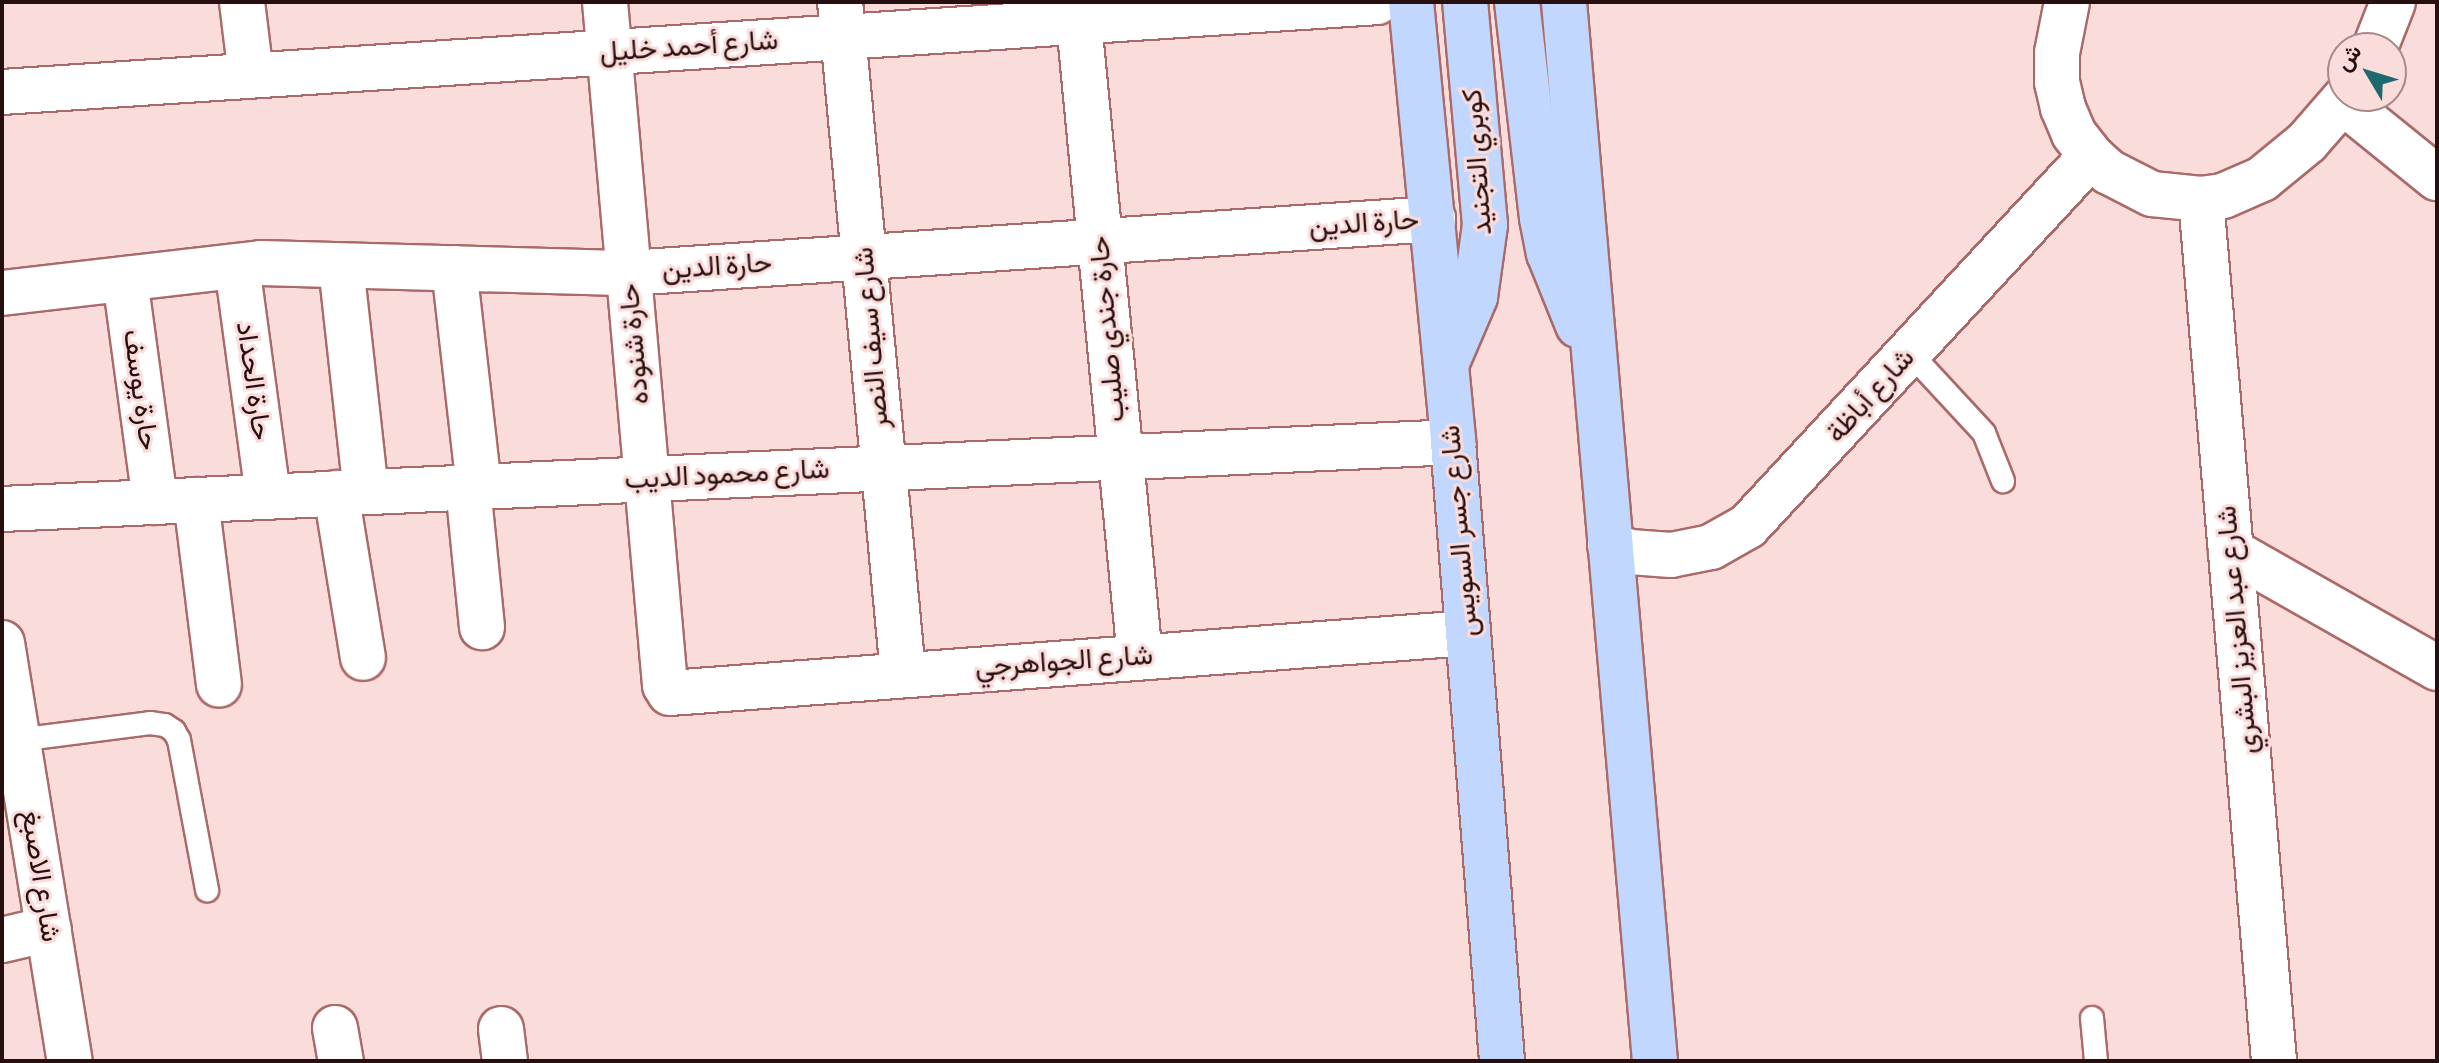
<!DOCTYPE html>
<meta charset="utf-8">
<style>
body{margin:0}
#map{position:relative;width:2439px;height:1063px;overflow:hidden;background:#fadcda;font-family:"Sofia Sans Condensed",Vazirmatn,sans-serif}
div>[style]{position:absolute}
[style*='--x']{left:calc(var(--x)*1px);top:calc(var(--y)*1px);width:calc(var(--w)*1px);rotate:calc(var(--a)*1deg)}
.roads{filter:drop-shadow(2px 0 #aa6a69) drop-shadow(-2px 0 #aa6a69) drop-shadow(0 2px #aa6a69) drop-shadow(0 -2px #aa6a69)}
.service>*{height:22px;margin:-11px;padding:0 11px;transform-origin:11px;border-radius:11px;background:#fff}
.minor>*{height:44px;margin:-22px;padding:0 22px;transform-origin:22px;border-radius:22px;background:#fff}
.primary>*{height:44px;margin:-22px;padding:0 22px;transform-origin:22px;border-radius:22px;background:#c2d7fd}
span{translate:-50% -50%;white-space:nowrap;text-align:center;line-height:1.15;-webkit-text-stroke:6px #fadcda;paint-order:stroke}
.street-label{font-size:28px;color:#280f0f}
.frame{position:absolute;inset:0;border:4px solid #280f0f;pointer-events:none}
.north{position:absolute;left:2327px;top:32px;width:80px;height:80px;box-sizing:border-box;background:#fadcda;border:2px solid #a68a89;border-radius:50%;rotate:308deg;font-size:22px;font-weight:700;line-height:32px;text-align:center;color:#280f0f}
.north::after{content:'';display:block;margin:auto;width:28px;height:36px;background:#1c696e;clip-path:polygon(50% 0,100% 100%,50% 72%,0 100%)}
</style>
<div id="map">
<div class="roads">
<div class="service">
<div style="--x:1910;--y:353;--w:109;--a:47.2"></div>
<div style="--x:1984;--y:433;--w:52;--a:68.4"></div>
<div style="--x:18;--y:740;--w:133;--a:-7.3"></div>
<div style="--x:150;--y:723;--w:15;--a:8"></div>
<div style="--x:165;--y:725;--w:11;--a:34"></div>
<div style="--x:174;--y:731;--w:10;--a:61"></div>
<div style="--x:179;--y:740;--w:153;--a:79.4"></div>
<div style="--x:2092;--y:1018;--w:43;--a:84.7"></div>
</div>
<div class="minor">
<div style="--x:242;--y:2;--w:74;--a:83"></div>
<div style="--x:605;--y:2;--w:686;--a:84.98"></div>
<div style="--x:665;--y:685;--w:9;--a:58"></div>
<div style="--x:670;--y:693;--w:800;--a:-4.3"></div>
<div style="--x:840;--y:2;--w:674;--a:84.64"></div>
<div style="--x:1077;--y:2;--w:658;--a:84.51"></div>
<div style="--x:2067;--y:2;--w:52;--a:101.1"></div>
<div style="--x:2057;--y:53;--w:29;--a:90"></div>
<div style="--x:2057;--y:82;--w:27;--a:77"></div>
<div style="--x:2063;--y:108;--w:28;--a:67"></div>
<div style="--x:2074;--y:134;--w:28;--a:52"></div>
<div style="--x:2091;--y:156;--w:24;--a:42"></div>
<div style="--x:2109;--y:172;--w:48;--a:27.1"></div>
<div style="--x:2152;--y:194;--w:49;--a:5.8"></div>
<div style="--x:2201;--y:199;--w:22;--a:-8"></div>
<div style="--x:2223;--y:196;--w:43;--a:-23.6"></div>
<div style="--x:2262;--y:179;--w:58;--a:-39.4"></div>
<div style="--x:2307;--y:142;--w:61;--a:-49"></div>
<div style="--x:2375;--y:48;--w:49;--a:-68.6"></div>
<div style="--x:2;--y:92;--w:1378;--a:-3.74"></div>
<div style="--x:2343;--y:102;--w:121;--a:39"></div>
<div style="--x:2201;--y:199;--w:865;--a:85.16"></div>
<div style="--x:237;--y:266;--w:232;--a:82.3"></div>
<div style="--x:341;--y:266;--w:227;--a:83.7"></div>
<div style="--x:454;--y:268;--w:220;--a:83.5"></div>
<div style="--x:125;--y:279;--w:225;--a:82.3"></div>
<div style="--x:2;--y:293;--w:261;--a:-6.6"></div>
<div style="--x:261;--y:263;--w:368;--a:1.6"></div>
<div style="--x:629;--y:273;--w:806;--a:-3.84"></div>
<div style="--x:468;--y:487;--w:141;--a:84.3"></div>
<div style="--x:336;--y:493;--w:167;--a:80.7"></div>
<div style="--x:196;--y:500;--w:186;--a:82.9"></div>
<div style="--x:2;--y:509;--w:1453;--a:-2.64"></div>
<div style="--x:1610;--y:545;--w:21;--a:19"></div>
<div style="--x:1630;--y:552;--w:41;--a:4.2"></div>
<div style="--x:1671;--y:555;--w:41;--a:-11.3"></div>
<div style="--x:1711;--y:547;--w:43;--a:-29.6"></div>
<div style="--x:1748;--y:526;--w:505;--a:-47.17"></div>
<div style="--x:2231;--y:551;--w:237;--a:29.6"></div>
<div style="--x:2;--y:643;--w:423;--a:80.8"></div>
<div style="--x:2;--y:940;--w:48;--a:-13.2"></div>
<div style="--x:335;--y:1028;--w:34;--a:80"></div>
<div style="--x:501;--y:1029;--w:32;--a:83"></div>
</div>
<div class="primary">
<div style="--x:1411;--y:2;--w:442;--a:84.5"></div>
<div style="--x:1453;--y:442;--w:621;--a:85.47"></div>
<div style="--x:1517;--y:2;--w:217;--a:83.4"></div>
<div style="--x:1542;--y:218;--w:36;--a:79"></div>
<div style="--x:1549;--y:253;--w:78;--a:68.1"></div>
<div style="--x:1564;--y:2;--w:1063;--a:85.09"></div>
<div style="--x:1448;--y:360;--w:69;--a:-66.8"></div>
<div style="--x:1475;--y:297;--w:73;--a:-82.1"></div>
<div style="--x:1485;--y:225;--w:224;--a:-95.1"></div>
</div>
</div>
<div class="street-label">
<span style="left:689px;top:47px;rotate:-4deg">شارع أحمد خليل</span>
<span style="left:1478px;top:162px;rotate:-94deg">كوبري التجنيد</span>
<span style="left:1364px;top:224px;rotate:-4deg">حارة الدين</span>
<span style="left:717px;top:267px;rotate:-4deg">حارة الدين</span>
<span style="left:1108px;top:329px;rotate:-95deg">حارة جندي صليب</span>
<span style="left:872px;top:338px;rotate:-95deg">شارع سيف النصر</span>
<span style="left:635px;top:344px;rotate:-95deg">حارة شنوده</span>
<span style="left:253px;top:381px;rotate:82deg">حارة الحداد</span>
<span style="left:140px;top:390px;rotate:82deg">حارة يوسف</span>
<span style="left:1871px;top:396px;rotate:-48deg">شارع أباظة</span>
<span style="left:727px;top:475px;rotate:-3deg">شارع محمود الديب</span>
<span style="left:1460px;top:531px;rotate:-95deg">شارع جسر السويس</span>
<span style="left:2238px;top:630px;rotate:-95deg">شارع عبد العزيز البشري</span>
<span style="left:1064px;top:662px;rotate:-4deg">شارع الجواهرجي</span>
<span style="left:40px;top:876px;rotate:81deg">شارع الاصبغ</span>
</div>
<div class="frame"></div>
<div class="north">ش</div>
</div>
